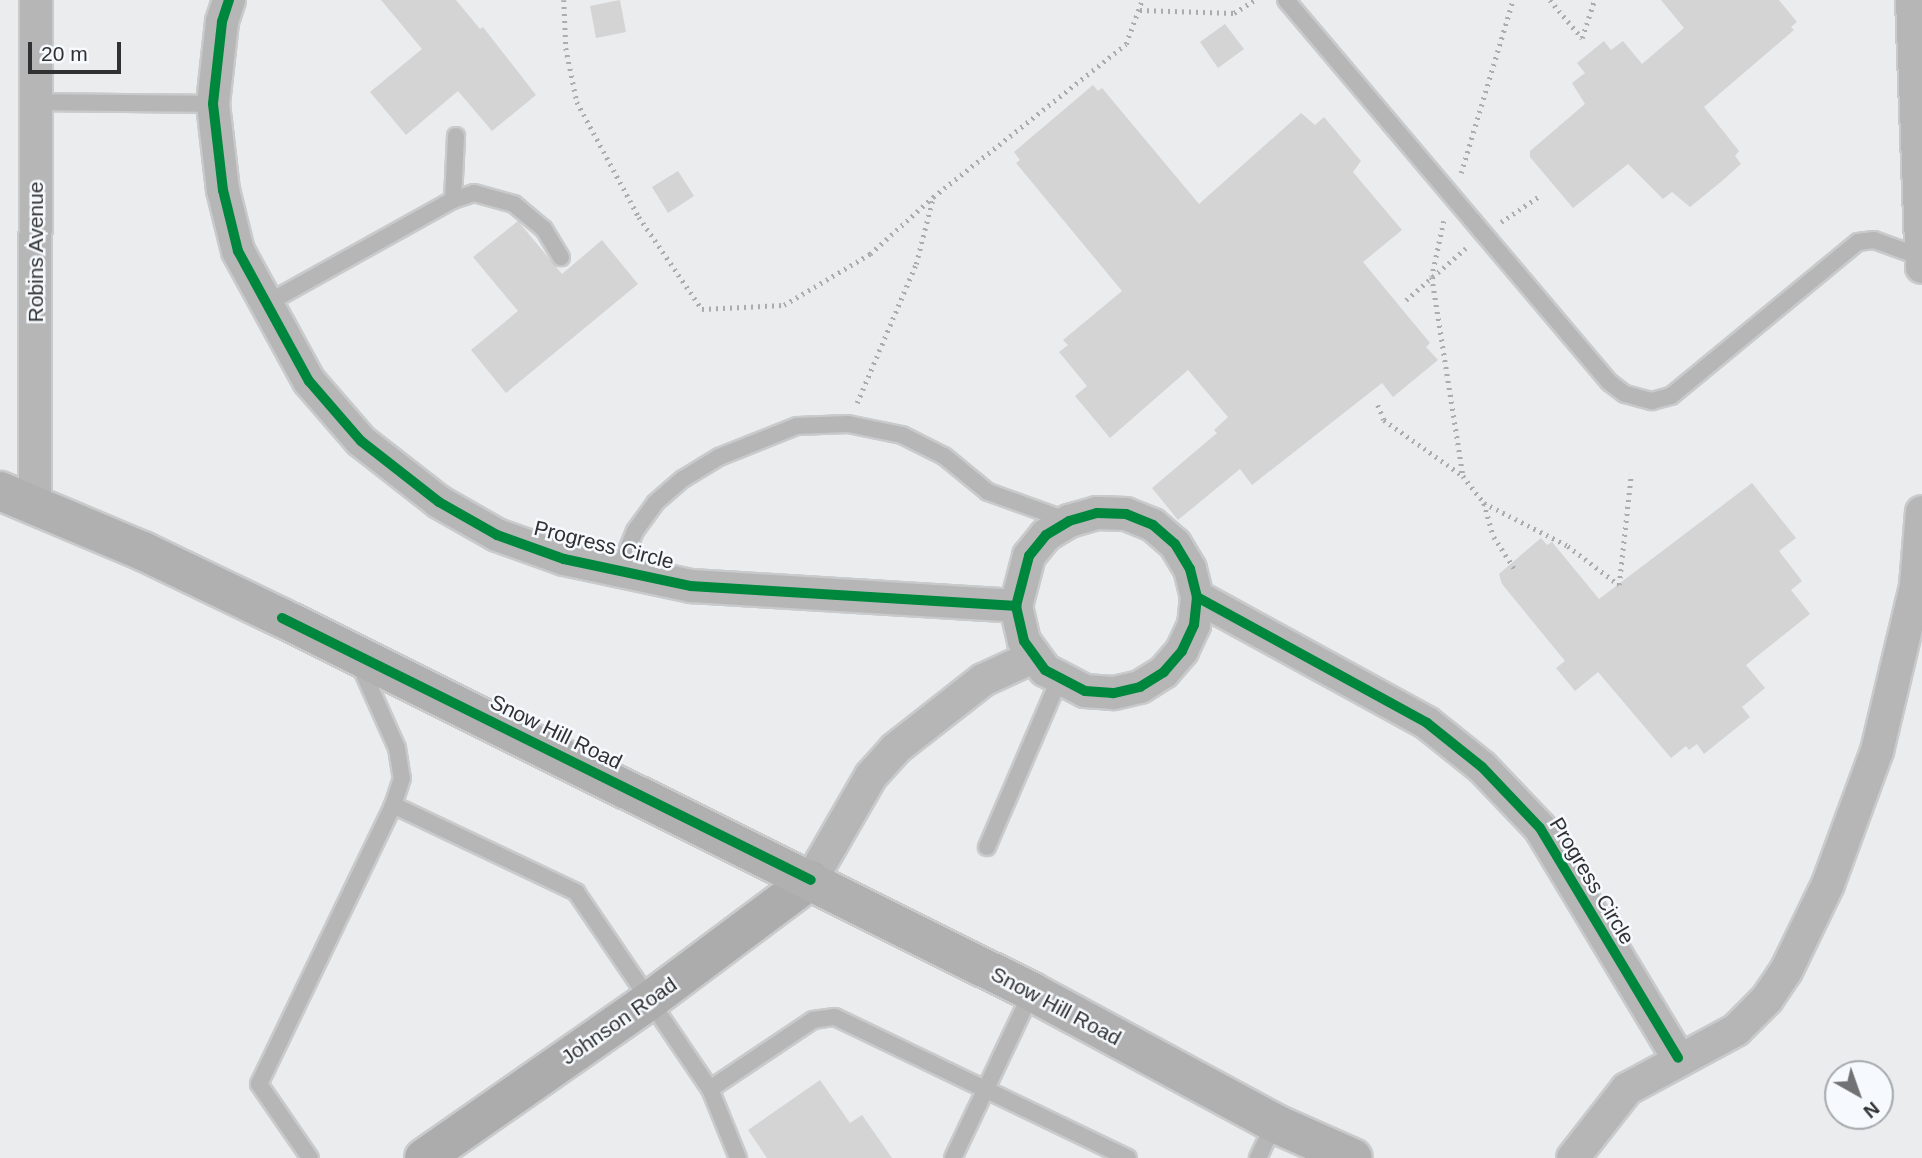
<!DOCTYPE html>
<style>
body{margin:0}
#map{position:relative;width:1922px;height:1158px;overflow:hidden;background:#eaecee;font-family:Arial,sans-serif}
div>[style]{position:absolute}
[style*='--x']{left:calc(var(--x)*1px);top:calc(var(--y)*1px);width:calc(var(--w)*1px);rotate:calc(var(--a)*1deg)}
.building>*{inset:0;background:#d4d4d5}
.path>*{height:4.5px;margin-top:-2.25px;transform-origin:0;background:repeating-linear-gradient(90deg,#acacad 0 2px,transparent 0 7px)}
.roads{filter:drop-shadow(2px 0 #c9cacb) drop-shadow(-2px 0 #c9cacb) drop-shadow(0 2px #c9cacb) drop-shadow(0 -2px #c9cacb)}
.lane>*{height:16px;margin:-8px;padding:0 8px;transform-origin:8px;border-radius:8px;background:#b7b6b7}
.street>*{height:32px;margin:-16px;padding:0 16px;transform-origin:16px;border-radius:16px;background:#b7b6b7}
.secondary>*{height:38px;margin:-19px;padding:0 19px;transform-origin:19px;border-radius:19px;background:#adacad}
.primary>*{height:38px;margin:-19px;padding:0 19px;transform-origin:19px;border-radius:19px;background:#b0b0b0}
.cycleway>*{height:10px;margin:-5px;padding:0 5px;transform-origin:5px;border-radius:5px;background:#00873e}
span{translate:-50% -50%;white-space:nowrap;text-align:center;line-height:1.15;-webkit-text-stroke:5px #f6fafe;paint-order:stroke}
.street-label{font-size:21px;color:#2f3132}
.north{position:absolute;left:1824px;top:1060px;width:70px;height:70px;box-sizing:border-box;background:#f6fafe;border:2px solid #a6aaac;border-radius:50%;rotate:140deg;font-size:19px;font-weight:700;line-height:28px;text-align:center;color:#2f3132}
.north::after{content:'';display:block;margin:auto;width:24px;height:32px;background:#707274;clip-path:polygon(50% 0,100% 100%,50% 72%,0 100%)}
.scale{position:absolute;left:28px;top:42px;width:93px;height:32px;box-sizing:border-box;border:4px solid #2f3132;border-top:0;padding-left:9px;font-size:21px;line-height:24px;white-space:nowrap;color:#2f3132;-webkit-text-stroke:5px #f6fafe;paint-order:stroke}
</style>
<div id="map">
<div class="building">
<div style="clip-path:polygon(381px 0,456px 0,480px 29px,483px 27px,536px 95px,492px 131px,458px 91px,406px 135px,370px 92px,422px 49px)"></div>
<div style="clip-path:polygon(620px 0,626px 32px,596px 38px,590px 6px)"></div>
<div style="clip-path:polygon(1661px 0,1779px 0,1797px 22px,1791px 27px,1794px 30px,1704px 107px,1739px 151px,1735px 156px,1741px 164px,1722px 181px,1690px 207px,1672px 192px,1663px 199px,1628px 164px,1573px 208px,1530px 157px,1530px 151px,1585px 104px,1572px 83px,1585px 73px,1577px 63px,1604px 41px,1611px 50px,1623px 41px,1642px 64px,1684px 28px)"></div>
<div style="clip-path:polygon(1225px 24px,1244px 49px,1218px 68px,1200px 42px)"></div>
<div style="clip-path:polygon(1093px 85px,1098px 91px,1102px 88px,1199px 204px,1301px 113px,1315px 125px,1324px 117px,1361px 161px,1353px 172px,1402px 230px,1363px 262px,1430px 343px,1426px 347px,1438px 360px,1393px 397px,1382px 383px,1252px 485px,1240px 469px,1178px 520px,1152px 488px,1217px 433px,1214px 430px,1228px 417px,1188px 370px,1110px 438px,1075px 396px,1087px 386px,1059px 352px,1068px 345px,1063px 340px,1122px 291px,1016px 163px,1020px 160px,1014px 152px)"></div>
<div style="clip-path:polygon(678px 171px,694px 196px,668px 213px,652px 187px)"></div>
<div style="clip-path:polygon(518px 221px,562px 274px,602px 240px,638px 284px,506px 393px,471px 350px,518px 311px,473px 257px)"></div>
<div style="clip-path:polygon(1752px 483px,1796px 538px,1779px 551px,1802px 581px,1791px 590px,1810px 614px,1746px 665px,1765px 688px,1742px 707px,1750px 717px,1704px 754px,1697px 744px,1689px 750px,1686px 746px,1671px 758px,1598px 672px,1575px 691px,1556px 668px,1565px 661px,1502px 584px,1499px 574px,1541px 538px,1547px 545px,1552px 542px,1599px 599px)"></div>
<div style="clip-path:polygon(820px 1080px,850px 1123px,862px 1115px,892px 1158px,767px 1158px,748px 1130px)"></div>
</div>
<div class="path">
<div style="--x:564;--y:0;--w:48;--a:87.6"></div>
<div style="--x:566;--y:48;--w:55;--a:78.5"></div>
<div style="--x:577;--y:102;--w:131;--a:61.7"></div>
<div style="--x:639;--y:217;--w:112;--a:55.6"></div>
<div style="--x:702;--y:309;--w:82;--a:-2.8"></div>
<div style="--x:784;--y:305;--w:100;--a:-30.7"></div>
<div style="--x:870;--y:254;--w:85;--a:-42.1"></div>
<div style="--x:933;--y:197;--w:246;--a:-38.4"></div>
<div style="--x:1126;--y:44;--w:47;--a:-70"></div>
<div style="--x:1550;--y:0;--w:50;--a:49.9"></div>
<div style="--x:1582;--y:38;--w:40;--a:-72"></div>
<div style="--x:1140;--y:10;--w:94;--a:1.8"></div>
<div style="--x:1234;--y:13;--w:25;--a:-32"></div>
<div style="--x:1461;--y:173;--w:181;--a:-73.3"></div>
<div style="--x:1444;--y:221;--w:57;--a:102.1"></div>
<div style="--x:1432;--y:277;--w:201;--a:81.1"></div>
<div style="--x:1501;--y:222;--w:45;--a:-34"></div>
<div style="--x:1406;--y:300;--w:79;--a:-40.9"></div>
<div style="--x:857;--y:403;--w:151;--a:-67"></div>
<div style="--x:916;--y:264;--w:68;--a:-75.6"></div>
<div style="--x:1378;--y:405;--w:16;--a:68"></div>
<div style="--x:1384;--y:420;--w:97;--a:35.3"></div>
<div style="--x:1463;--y:476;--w:34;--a:52"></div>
<div style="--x:1484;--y:503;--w:94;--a:27.1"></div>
<div style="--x:1568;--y:546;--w:64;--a:37.4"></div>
<div style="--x:1619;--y:585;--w:112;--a:-83.8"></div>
<div style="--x:1484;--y:503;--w:35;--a:74"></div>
<div style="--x:1494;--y:537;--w:40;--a:57.1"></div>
</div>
<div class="roads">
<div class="lane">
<div style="--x:1286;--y:0;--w:500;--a:49.78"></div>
<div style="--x:1609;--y:382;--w:20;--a:37"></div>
<div style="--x:1625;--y:394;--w:28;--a:15"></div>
<div style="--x:1652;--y:401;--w:20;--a:-15"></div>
<div style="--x:1671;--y:396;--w:242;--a:-39.5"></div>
<div style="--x:1858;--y:242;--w:16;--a:-7"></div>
<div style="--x:1874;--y:240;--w:50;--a:19.9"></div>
<div style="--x:36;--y:102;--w:177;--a:0.6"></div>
<div style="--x:453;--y:200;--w:22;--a:-18"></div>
<div style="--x:474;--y:193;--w:41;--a:15.4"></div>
<div style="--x:514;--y:204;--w:39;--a:40"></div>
<div style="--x:544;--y:229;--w:33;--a:59"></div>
<div style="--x:264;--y:305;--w:216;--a:-29.1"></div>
<div style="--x:453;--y:200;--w:64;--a:-87.3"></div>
<div style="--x:618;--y:573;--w:45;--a:-68"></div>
<div style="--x:635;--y:531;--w:34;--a:-54"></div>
<div style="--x:655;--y:503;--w:37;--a:-41"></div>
<div style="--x:683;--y:479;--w:42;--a:-31.4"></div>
<div style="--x:719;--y:457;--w:84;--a:-21.7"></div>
<div style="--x:797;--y:426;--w:51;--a:-2.2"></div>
<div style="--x:848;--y:424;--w:55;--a:11.5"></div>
<div style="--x:902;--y:435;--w:47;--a:26.6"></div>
<div style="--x:944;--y:456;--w:57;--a:39.3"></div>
<div style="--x:988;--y:492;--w:86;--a:19.7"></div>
<div style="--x:359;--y:663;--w:93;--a:65.9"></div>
<div style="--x:397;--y:748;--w:30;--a:81"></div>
<div style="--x:402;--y:778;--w:28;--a:108"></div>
<div style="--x:987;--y:847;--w:182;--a:-66.7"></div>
<div style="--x:710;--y:1089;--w:124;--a:-33.8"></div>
<div style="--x:813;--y:1020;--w:22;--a:-8"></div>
<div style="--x:835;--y:1017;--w:325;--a:25.7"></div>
<div style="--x:310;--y:1158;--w:90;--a:-124.6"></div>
<div style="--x:259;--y:1084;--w:310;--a:-64.3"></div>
<div style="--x:393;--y:805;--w:203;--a:25.4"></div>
<div style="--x:576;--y:892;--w:238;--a:55.8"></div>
<div style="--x:710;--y:1089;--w:74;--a:67.9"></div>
<div style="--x:953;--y:1158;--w:184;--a:-64.6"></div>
<div style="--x:1258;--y:1158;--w:38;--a:-65"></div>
</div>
<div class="street">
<div style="--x:229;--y:0;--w:23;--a:108"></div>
<div style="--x:222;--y:22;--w:82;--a:96.3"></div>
<div style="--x:213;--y:104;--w:87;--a:83.4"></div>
<div style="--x:223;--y:190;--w:63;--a:76.2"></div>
<div style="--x:238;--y:251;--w:148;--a:61.4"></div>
<div style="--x:309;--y:381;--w:79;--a:49.1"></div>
<div style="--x:361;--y:441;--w:99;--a:38"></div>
<div style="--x:439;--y:502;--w:67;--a:29.6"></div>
<div style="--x:497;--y:535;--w:71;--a:19.7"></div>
<div style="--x:564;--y:559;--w:130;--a:12"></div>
<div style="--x:691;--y:586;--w:326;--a:3.5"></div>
<div style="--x:1912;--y:0;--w:267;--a:87.9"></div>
<div style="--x:35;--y:505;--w:505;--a:-89.89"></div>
<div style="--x:1197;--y:597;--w:28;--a:96"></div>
<div style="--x:1194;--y:625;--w:29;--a:115"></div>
<div style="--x:1182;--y:651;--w:28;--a:131"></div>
<div style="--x:1164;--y:672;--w:28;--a:148"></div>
<div style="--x:1140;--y:687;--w:28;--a:167"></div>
<div style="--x:1113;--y:693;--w:28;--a:-176"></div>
<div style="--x:1085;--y:691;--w:45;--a:-152.3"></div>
<div style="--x:1045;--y:670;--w:36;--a:-126"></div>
<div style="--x:1024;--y:641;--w:36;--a:-103"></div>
<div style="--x:1016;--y:606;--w:52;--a:-75.4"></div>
<div style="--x:1029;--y:556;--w:27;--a:-51"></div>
<div style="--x:1046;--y:535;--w:27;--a:-31"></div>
<div style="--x:1069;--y:521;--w:29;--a:-16"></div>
<div style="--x:1097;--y:513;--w:29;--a:2"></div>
<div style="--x:1126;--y:514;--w:29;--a:22"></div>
<div style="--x:1153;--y:525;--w:29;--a:41"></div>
<div style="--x:1175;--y:544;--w:29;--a:59"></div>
<div style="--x:1190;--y:569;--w:29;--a:76"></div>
<div style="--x:1197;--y:597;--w:262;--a:28.7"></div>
<div style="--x:1427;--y:723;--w:70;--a:38.7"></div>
<div style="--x:1482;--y:767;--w:84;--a:46.4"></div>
<div style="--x:1540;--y:828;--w:268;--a:59"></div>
<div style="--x:811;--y:880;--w:120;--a:-60"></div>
<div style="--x:871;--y:776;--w:36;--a:-48"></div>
<div style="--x:895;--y:749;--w:112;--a:-38.1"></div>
<div style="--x:983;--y:680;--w:55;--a:-24.7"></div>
<div style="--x:1573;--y:1158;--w:88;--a:-52"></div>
<div style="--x:1627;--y:1089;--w:124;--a:-28.4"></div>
<div style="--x:1736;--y:1030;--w:44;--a:-45"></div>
<div style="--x:1767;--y:999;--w:34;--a:-56"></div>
<div style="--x:1786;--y:971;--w:97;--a:-64.2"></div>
<div style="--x:1828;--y:884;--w:142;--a:-69.8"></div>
<div style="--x:1877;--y:751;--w:170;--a:-76.7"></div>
<div style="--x:1916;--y:586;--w:74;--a:-85.4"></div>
</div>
<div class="secondary">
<div style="--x:424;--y:1158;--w:274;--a:-34.9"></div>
<div style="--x:649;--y:1001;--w:202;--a:-36.8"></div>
</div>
<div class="primary">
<div style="--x:0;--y:491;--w:155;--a:22.8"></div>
<div style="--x:143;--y:551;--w:154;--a:25.7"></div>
<div style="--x:282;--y:618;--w:838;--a:26.5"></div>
<div style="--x:1032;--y:992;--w:275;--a:28.4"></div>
<div style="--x:1274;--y:1123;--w:86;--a:23.9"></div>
</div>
</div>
<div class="cycleway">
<div style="--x:229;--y:0;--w:23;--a:108"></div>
<div style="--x:222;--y:22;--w:82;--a:96.3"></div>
<div style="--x:213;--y:104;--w:87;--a:83.4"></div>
<div style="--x:223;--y:190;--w:63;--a:76.2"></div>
<div style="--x:238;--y:251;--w:148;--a:61.4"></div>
<div style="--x:309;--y:381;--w:79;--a:49.1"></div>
<div style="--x:361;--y:441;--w:99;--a:38"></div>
<div style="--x:439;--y:502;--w:67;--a:29.6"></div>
<div style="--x:497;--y:535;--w:71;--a:19.7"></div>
<div style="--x:564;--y:559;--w:130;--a:12"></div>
<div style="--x:691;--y:586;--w:326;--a:3.5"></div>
<div style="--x:1197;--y:597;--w:28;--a:96"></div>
<div style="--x:1194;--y:625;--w:29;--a:115"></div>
<div style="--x:1182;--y:651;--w:28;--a:131"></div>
<div style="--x:1164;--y:672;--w:28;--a:148"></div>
<div style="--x:1140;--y:687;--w:28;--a:167"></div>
<div style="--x:1113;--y:693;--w:28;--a:-176"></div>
<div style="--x:1085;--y:691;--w:45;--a:-152.3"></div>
<div style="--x:1045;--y:670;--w:36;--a:-126"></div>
<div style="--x:1024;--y:641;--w:36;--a:-103"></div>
<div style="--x:1016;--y:606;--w:52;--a:-75.4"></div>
<div style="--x:1029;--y:556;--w:27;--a:-51"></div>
<div style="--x:1046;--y:535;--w:27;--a:-31"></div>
<div style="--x:1069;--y:521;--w:29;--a:-16"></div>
<div style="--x:1097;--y:513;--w:29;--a:2"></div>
<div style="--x:1126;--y:514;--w:29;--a:22"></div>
<div style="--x:1153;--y:525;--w:29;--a:41"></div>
<div style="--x:1175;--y:544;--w:29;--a:59"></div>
<div style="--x:1190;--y:569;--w:29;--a:76"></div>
<div style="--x:1197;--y:597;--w:262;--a:28.7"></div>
<div style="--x:1427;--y:723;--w:70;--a:38.7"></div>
<div style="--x:1482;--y:767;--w:84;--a:46.4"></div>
<div style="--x:1540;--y:828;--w:268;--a:59"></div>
<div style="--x:282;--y:618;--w:590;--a:26.35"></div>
</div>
<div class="street-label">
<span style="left:36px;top:252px;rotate:-90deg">Robins Avenue</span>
<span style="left:604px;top:545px;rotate:14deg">Progress Circle</span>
<span style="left:556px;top:732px;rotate:26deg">Snow Hill Road</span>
<span style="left:1592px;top:881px;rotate:59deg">Progress Circle</span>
<span style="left:1056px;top:1006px;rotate:28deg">Snow Hill Road</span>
<span style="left:619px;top:1021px;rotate:-35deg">Johnson Road</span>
</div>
<div class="north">N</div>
<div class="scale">20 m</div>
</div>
